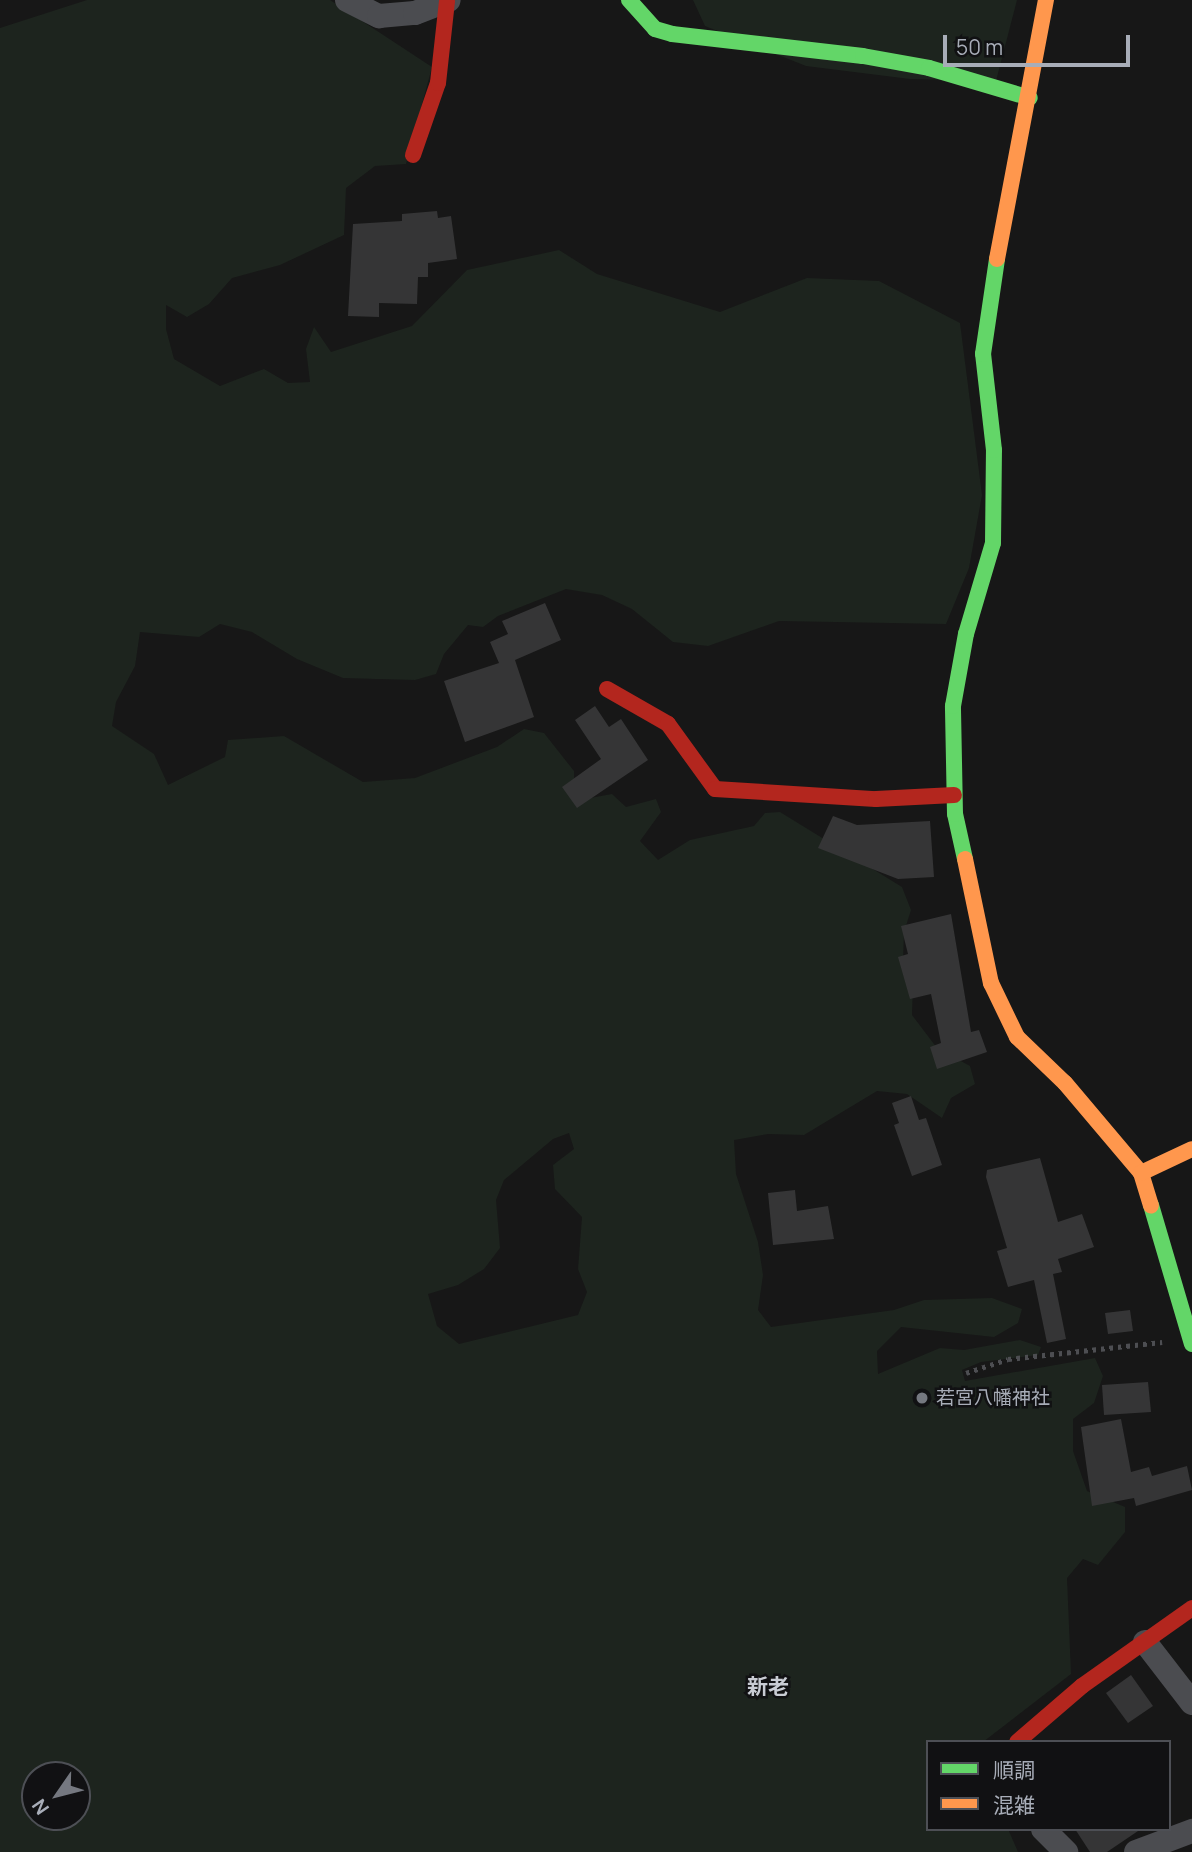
<!DOCTYPE html>
<meta charset="utf-8">
<style>
body{margin:0}
#map{position:relative;width:1192px;height:1852px;overflow:hidden;background:#171717;font-family:Manrope,"Noto Sans JP",sans-serif}
div>[style]{position:absolute}
[style*='--x']{left:calc(var(--x)*1px);top:calc(var(--y)*1px);width:calc(var(--w)*1px);rotate:calc(var(--a)*1deg)}
.green>*{inset:0;background:#1d241e}
.building>*{inset:0;background:#353536}
.path>*{height:4.5px;margin-top:-2.25px;transform-origin:0;background:repeating-linear-gradient(90deg,#4d4e52 0 3.5px,transparent 0 8.5px)}
.street>*{height:24px;margin:-12px;padding:0 12px;transform-origin:12px;border-radius:12px;background:#4b4c50}
.fast>*{height:16px;margin:-8px;padding:0 8px;transform-origin:8px;border-radius:8px;background:#63d668}
.slow>*{height:16px;margin:-8px;padding:0 8px;transform-origin:8px;border-radius:8px;background:#ff974d}
.jam>*{height:16px;margin:-8px;padding:0 8px;transform-origin:8px;border-radius:8px;background:#b3261e}
.dots>*{width:19px;height:19px;translate:-50% -50%;box-sizing:border-box;border:4px solid #111113;border-radius:50%}
span{translate:-50% -50%;white-space:nowrap;text-align:center;line-height:1.15;-webkit-text-stroke:5px #111113;paint-order:stroke}
.poi-label{font-size:19px;color:#a8adb8}
.left{translate:0 -50%;text-align:left}
.neighbourhood-label{font-size:21px;color:#c9ccd4;font-weight:700}
.legend{position:absolute;left:926px;top:1740px;width:245px;height:91px;box-sizing:border-box;background:#111113;border:2px solid #4d4f55;margin:0;padding:9px 12px;list-style:none;font-size:21px;color:#a8adb8}
.legend li{display:flex;align-items:center;gap:14px;height:35px}
.legend b{width:35px;border:2px solid #4d4f55}
.north{position:absolute;left:21px;top:1761px;width:70px;height:70px;box-sizing:border-box;background:#111113;border:2px solid #4d4f55;border-radius:50%;rotate:235deg;font-size:19px;font-weight:700;line-height:28px;text-align:center;color:#a8adb8}
.north::after{content:'';display:block;margin:auto;width:24px;height:32px;background:#757880;clip-path:polygon(50% 0,100% 100%,50% 72%,0 100%)}
.scale{position:absolute;left:943px;top:35px;width:187px;height:32px;box-sizing:border-box;border:4px solid #a8adb8;border-top:0;padding-left:9px;font-size:21px;line-height:24px;white-space:nowrap;color:#a8adb8;-webkit-text-stroke:5px #111113;paint-order:stroke}
</style>
<div id="map">
<div class="green">
<div style="clip-path:polygon(evenodd,87px 0,330px 0,432px 67px,406px 164px,375px 166px,346px 188px,344px 235px,280px 265px,232px 278px,209px 304px,187px 317px,166px 305px,166px 329px,174px 359px,220px 386px,264px 369px,288px 383px,310px 382px,306px 349px,314px 327px,331px 352px,412px 326px,467px 270px,559px 250px,597px 274px,720px 312px,807px 278px,879px 281px,960px 323px,982px 495px,969px 568px,946px 624px,779px 621px,708px 646px,673px 642px,632px 609px,602px 595px,566px 589px,498px 616px,483px 627px,468px 625px,444px 654px,436px 674px,415px 680px,343px 678px,297px 659px,252px 632px,220px 624px,199px 637px,140px 632px,135px 666px,116px 702px,112px 726px,154px 754px,168px 785px,225px 757px,228px 740px,284px 736px,363px 782px,415px 778px,497px 747px,524px 729px,544px 733px,574px 771px,574px 801px,612px 794px,626px 807px,656px 799px,661px 812px,640px 841px,658px 860px,690px 840px,754px 826px,765px 813px,780px 812px,902px 887px,911px 910px,904px 932px,903px 961px,913px 982px,912px 1015px,937px 1048px,970px 1066px,975px 1084px,951px 1098px,942px 1118px,907px 1094px,877px 1091px,804px 1135px,768px 1134px,734px 1140px,736px 1174px,758px 1242px,763px 1275px,758px 1310px,771px 1327px,894px 1310px,924px 1300px,992px 1298px,1022px 1309px,1018px 1323px,994px 1337px,901px 1327px,877px 1351px,878px 1374px,940px 1348px,964px 1350px,1020px 1340px,1041px 1347px,1038px 1355px,981px 1362px,962px 1370px,965px 1381px,1095px 1358px,1103px 1376px,1094px 1403px,1073px 1419px,1073px 1451px,1087px 1491px,1125px 1507px,1125px 1532px,1098px 1565px,1083px 1559px,1067px 1578px,1071px 1674px,983px 1742px,928px 1742px,928px 1829px,1008px 1829px,1018px 1852px,0 1852px,0 28px,87px 0,569px 1133px,574px 1149px,553px 1165px,555px 1189px,582px 1217px,578px 1269px,587px 1292px,578px 1315px,459px 1344px,437px 1326px,428px 1294px,458px 1285px,484px 1269px,500px 1248px,496px 1200px,504px 1180px,553px 1139px,569px 1133px,87px 0,35px 1775px,77px 1775px,77px 1817px,35px 1817px,35px 1775px)"></div>
<div style="clip-path:polygon(693px 0,1017px 0,996px 81px,910px 79px,806px 66px,705px 26px)"></div>
</div>
<div class="building">
<div style="clip-path:polygon(437px 211px,438px 218px,451px 216px,457px 259px,428px 263px,428px 277px,418px 277px,417px 304px,379px 303px,379px 317px,348px 316px,353px 224px,402px 221px,402px 214px)"></div>
<div style="clip-path:polygon(545px 603px,561px 640px,515px 660px,534px 717px,465px 742px,444px 681px,499px 663px,490px 642px,508px 634px,502px 621px)"></div>
<div style="clip-path:polygon(595px 706px,609px 727px,621px 719px,648px 760px,577px 808px,562px 787px,601px 759px,575px 720px)"></div>
<div style="clip-path:polygon(833px 816px,857px 825px,930px 821px,934px 877px,898px 879px,818px 848px)"></div>
<div style="clip-path:polygon(951px 914px,971px 1032px,979px 1030px,987px 1052px,937px 1069px,930px 1047px,941px 1043px,931px 994px,910px 999px,898px 957px,908px 954px,901px 926px)"></div>
<div style="clip-path:polygon(911px 1096px,919px 1120px,926px 1118px,942px 1165px,912px 1176px,894px 1125px,899px 1123px,892px 1103px)"></div>
<div style="clip-path:polygon(1040px 1158px,1058px 1222px,1082px 1214px,1094px 1247px,1058px 1259px,1062px 1272px,1053px 1274px,1066px 1339px,1047px 1343px,1034px 1280px,1008px 1287px,997px 1251px,1007px 1248px,986px 1177px,987px 1170px)"></div>
<div style="clip-path:polygon(795px 1190px,797px 1211px,828px 1206px,834px 1239px,773px 1245px,768px 1193px)"></div>
<div style="clip-path:polygon(1130px 1310px,1133px 1331px,1108px 1334px,1105px 1313px)"></div>
<div style="clip-path:polygon(1148px 1382px,1151px 1412px,1104px 1415px,1102px 1385px)"></div>
<div style="clip-path:polygon(1121px 1419px,1131px 1472px,1149px 1467px,1152px 1476px,1187px 1466px,1192px 1490px,1136px 1506px,1134px 1498px,1092px 1506px,1081px 1427px)"></div>
<div style="clip-path:polygon(1131px 1675px,1153px 1706px,1128px 1723px,1106px 1693px)"></div>
<div style="clip-path:polygon(1075px 1829px,1141px 1829px,1107px 1852px,1090px 1852px)"></div>
</div>
<div class="path">
<div style="--x:966;--y:1373;--w:44;--a:-18.4"></div>
<div style="--x:1008;--y:1359;--w:155;--a:-6.3"></div>
</div>
<div class="street">
<div style="--x:347;--y:0;--w:36;--a:27"></div>
<div style="--x:379;--y:16;--w:36;--a:-5"></div>
<div style="--x:415;--y:13;--w:36;--a:-21"></div>
<div style="--x:1145;--y:1642;--w:77;--a:52.4"></div>
<div style="--x:1043;--y:1829;--w:33;--a:45"></div>
<div style="--x:1136;--y:1852;--w:60;--a:-20.6"></div>
</div>
<div class="fast">
<div style="--x:629;--y:0;--w:39;--a:48"></div>
<div style="--x:655;--y:29;--w:18;--a:16"></div>
<div style="--x:672;--y:34;--w:192;--a:6.6"></div>
<div style="--x:863;--y:56;--w:67;--a:10.3"></div>
<div style="--x:929;--y:68;--w:105;--a:16.5"></div>
<div style="--x:965;--y:859;--w:46;--a:-102.5"></div>
<div style="--x:955;--y:814;--w:108;--a:-91.1"></div>
<div style="--x:953;--y:706;--w:73;--a:-79.8"></div>
<div style="--x:966;--y:634;--w:95;--a:-73.5"></div>
<div style="--x:993;--y:543;--w:93;--a:-89.4"></div>
<div style="--x:994;--y:450;--w:97;--a:-96.5"></div>
<div style="--x:983;--y:354;--w:96;--a:-81.6"></div>
<div style="--x:1151;--y:1205;--w:145;--a:73.6"></div>
</div>
<div class="slow">
<div style="--x:997;--y:259;--w:264;--a:-79.3"></div>
<div style="--x:965;--y:859;--w:127;--a:78.2"></div>
<div style="--x:991;--y:983;--w:60;--a:64.3"></div>
<div style="--x:1017;--y:1037;--w:66;--a:43.8"></div>
<div style="--x:1065;--y:1083;--w:118;--a:49.8"></div>
<div style="--x:1141;--y:1173;--w:34;--a:73"></div>
<div style="--x:1141;--y:1173;--w:56;--a:-25.2"></div>
</div>
<div class="jam">
<div style="--x:413;--y:155;--w:76;--a:-70.9"></div>
<div style="--x:438;--y:83;--w:82;--a:-83.7"></div>
<div style="--x:607;--y:689;--w:70;--a:29.8"></div>
<div style="--x:668;--y:724;--w:80;--a:54.1"></div>
<div style="--x:715;--y:789;--w:161;--a:3.6"></div>
<div style="--x:876;--y:799;--w:78;--a:-2.9"></div>
<div style="--x:1017;--y:1742;--w:86;--a:-40.7"></div>
<div style="--x:1082;--y:1686;--w:135;--a:-35.3"></div>
</div>
<div class="dots">
<div style="left:922px;top:1398px;background:#757880"></div>
</div>
<div class="poi-label">
<span class="left" style="left:936px;top:1398px">若宮八幡神社</span>
</div>
<div class="neighbourhood-label">
<span style="left:768px;top:1686px">新老</span>
</div>
<ul class="legend">
<li><b style="height:9px;background:#63d668"></b>順調</li>
<li><b style="height:9px;background:#ff974d"></b>混雑</li>
</ul>
<div class="north">N</div>
<div class="scale">50 m</div>
</div>
